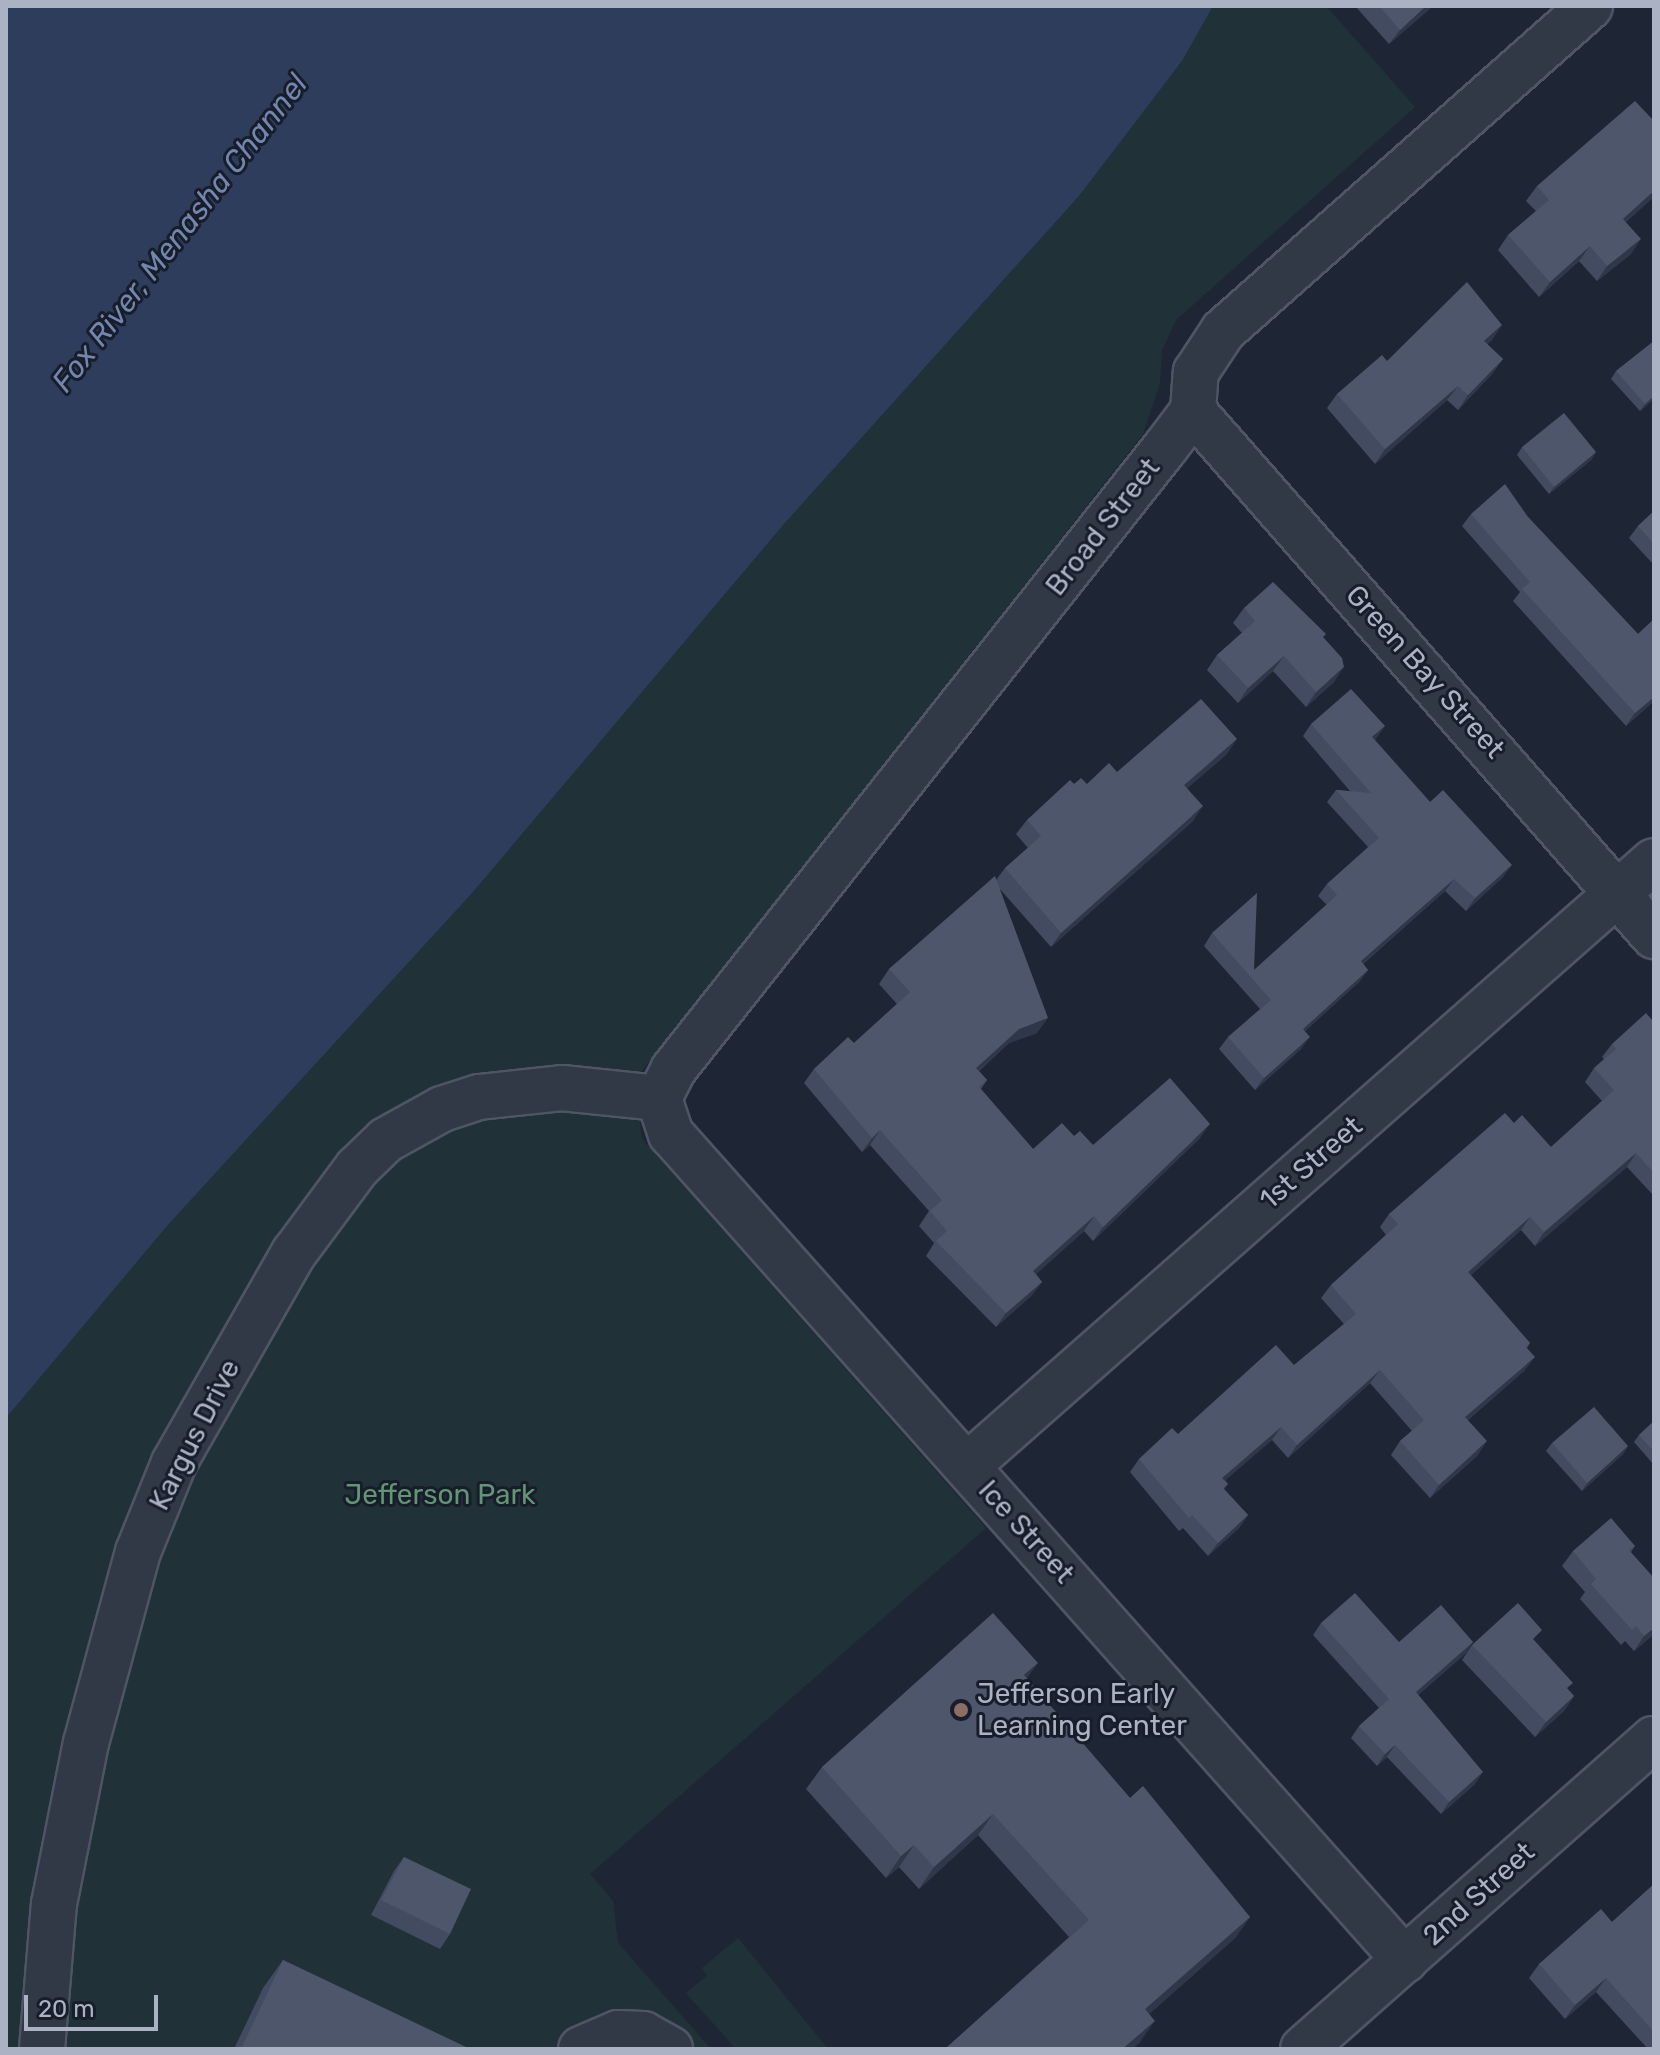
<!DOCTYPE html>
<style>
body{margin:0}
#map{position:relative;width:1660px;height:2055px;overflow:hidden;background:#1e2636;font-family:Rubik,sans-serif}
div>[style]{position:absolute}
[style*='--x']{left:calc(var(--x)*1px);top:calc(var(--y)*1px);width:calc(var(--w)*1px);rotate:calc(var(--a)*1deg)}
.green>*{inset:0;background:#203237}
.water>*{inset:0;background:#2f3d5c}
.roads{filter:drop-shadow(2px 0 #4f5565) drop-shadow(-2px 0 #4f5565) drop-shadow(0 2px #4f5565) drop-shadow(0 -2px #4f5565)}
.minor>*{height:44px;margin:-22px;padding:0 22px;transform-origin:22px;border-radius:22px;background:#313846}
.wall>*{inset:0;background:#424b5f}
.shaded-wall>*{inset:0;background:#2f374a}
.building>*{inset:0;background:#4d566a}
.dots>*{width:22px;height:22px;translate:-50% -50%;box-sizing:border-box;border:4px solid #171d2a;border-radius:50%}
span{translate:-50% -50%;white-space:nowrap;text-align:center;line-height:1.15;-webkit-text-stroke:6px #171d2a;paint-order:stroke}
.street-label{font-size:28px;color:#abb2c4}
.park-label{font-size:28px;color:#639473}
.poi-label{font-size:28px;color:#abb2c4}
.left{translate:0 -50%;text-align:left}
.water-label{font-size:30px;color:#7286ae;font-style:italic}
.frame{position:absolute;inset:0;border:8px solid #abb2c4;pointer-events:none}
.scale{position:absolute;left:24px;top:1995px;width:134px;height:36px;box-sizing:border-box;border:4px solid #abb2c4;border-top:0;padding-left:10px;font-size:24px;line-height:28px;white-space:nowrap;color:#abb2c4;-webkit-text-stroke:6px #171d2a;paint-order:stroke}
</style>
<div id="map">
<div class="green">
<div style="clip-path:polygon(1213px 6px,1326px 6px,1415px 107px,1176px 320px,1162px 350px,1160px 383px,1143px 434px,634px 1081px,642px 1139px,986px 1528px,590px 1874px,613px 1901px,618px 1943px,711px 2049px,6px 2049px,6px 1418px,167px 1226px,473px 892px,784px 524px,1079px 196px,1182px 61px)"></div>
<div style="clip-path:polygon(738px 1938px,828px 2049px,736px 2049px,686px 1993px,707px 1976px,702px 1968px)"></div>
</div>
<div class="water">
<div style="clip-path:polygon(6px 6px,1213px 6px,1182px 61px,1079px 196px,784px 524px,473px 892px,167px 1226px,6px 1418px)"></div>
</div>
<div class="roads">
<div class="minor">
<div style="--x:1193;--y:411;--w:699;--a:48.71"></div>
<div style="--x:659;--y:1098;--w:31;--a:-63"></div>
<div style="--x:673;--y:1070;--w:793;--a:-51.66"></div>
<div style="--x:1165;--y:448;--w:46;--a:-52.9"></div>
<div style="--x:1193;--y:411;--w:39;--a:-86"></div>
<div style="--x:1196;--y:372;--w:49;--a:-56.6"></div>
<div style="--x:1223;--y:331;--w:490;--a:-41.5"></div>
<div style="--x:659;--y:1098;--w:38;--a:72"></div>
<div style="--x:671;--y:1134;--w:1105;--a:48.38"></div>
<div style="--x:967;--y:1466;--w:915;--a:-41.37"></div>
<div style="--x:42;--y:2049;--w:145;--a:-85.3"></div>
<div style="--x:54;--y:1904;--w:164;--a:-78.8"></div>
<div style="--x:86;--y:1743;--w:198;--a:-74.8"></div>
<div style="--x:138;--y:1552;--w:96;--a:-68"></div>
<div style="--x:174;--y:1463;--w:242;--a:-60.3"></div>
<div style="--x:294;--y:1253;--w:106;--a:-53.5"></div>
<div style="--x:357;--y:1168;--w:40;--a:-44"></div>
<div style="--x:386;--y:1140;--w:64;--a:-29"></div>
<div style="--x:442;--y:1109;--w:39;--a:-18"></div>
<div style="--x:479;--y:1097;--w:83;--a:-6.2"></div>
<div style="--x:562;--y:1088;--w:98;--a:5.9"></div>
<div style="--x:581;--y:2049;--w:40;--a:-23.4"></div>
<div style="--x:618;--y:2033;--w:25;--a:2"></div>
<div style="--x:643;--y:2034;--w:31;--a:29"></div>
<div style="--x:1303;--y:2049;--w:468;--a:-41.5"></div>
</div>
</div>
<div class="wall">
<div style="clip-path:polygon(1355px 6px,1433px 6px,1389px 44px)"></div>
<div style="clip-path:polygon(1537px 186px,1626px 222px,1631px 254px,1597px 281px,1579px 261px,1539px 297px,1498px 250px,1508px 235px,1536px 211px,1526px 201px)"></div>
<div style="clip-path:polygon(1492px 340px,1487px 344px,1503px 359px,1492px 374px,1458px 410px,1447px 400px,1375px 464px,1327px 408px,1337px 394px,1387px 361px)"></div>
<div style="clip-path:polygon(1654px 341px,1654px 399px,1640px 411px,1611px 379px,1616px 371px)"></div>
<div style="clip-path:polygon(1522px 447px,1596px 452px,1591px 460px,1549px 494px,1517px 455px)"></div>
<div style="clip-path:polygon(1654px 511px,1654px 565px,1629px 538px,1638px 526px)"></div>
<div style="clip-path:polygon(1471px 514px,1528px 517px,1638px 634px,1654px 619px,1654px 701px,1626px 726px,1513px 601px,1520px 592px,1462px 526px)"></div>
<div style="clip-path:polygon(1244px 608px,1334px 682px,1306px 707px,1273px 671px,1238px 703px,1207px 670px,1217px 655px,1242px 633px,1233px 623px)"></div>
<div style="clip-path:polygon(1311px 724px,1375px 740px,1430px 802px,1503px 877px,1466px 911px,1445px 891px,1363px 964px,1368px 970px,1359px 982px,1305px 1031px,1301px 1049px,1255px 1090px,1219px 1049px,1228px 1037px,1260px 1009px,1204px 946px,1212px 933px,1254px 970px,1327px 905px,1318px 896px,1327px 884px,1368px 847px,1327px 802px,1336px 790px,1350px 791px,1303px 736px)"></div>
<div style="clip-path:polygon(1227px 754px,1187px 788px,1193px 821px,1051px 947px,999px 888px,1037px 1033px,1009px 1043px,979px 1071px,987px 1080px,981px 1089px,1033px 1149px,1074px 1136px,1093px 1145px,1200px 1138px,1093px 1241px,1084px 1231px,1036px 1274px,1042px 1282px,1031px 1296px,996px 1327px,926px 1256px,934px 1243px,919px 1226px,929px 1211px,870px 1145px,862px 1152px,804px 1083px,814px 1069px,854px 1043px,897px 1004px,879px 984px,889px 969px,996px 880px,1005px 868px,1028px 848px,1016px 834px,1027px 820px,1074px 784px,1087px 784px,1117px 772px)"></div>
<div style="clip-path:polygon(1654px 1022px,1654px 1196px,1627px 1167px,1535px 1246px,1521px 1230px,1471px 1275px,1530px 1343px,1527px 1348px,1525px 1370px,1468px 1420px,1478px 1455px,1430px 1498px,1391px 1455px,1400px 1441px,1412px 1431px,1370px 1383px,1288px 1458px,1272px 1440px,1225px 1480px,1228px 1484px,1224px 1489px,1248px 1515px,1239px 1528px,1208px 1556px,1183px 1528px,1179px 1531px,1130px 1472px,1139px 1459px,1294px 1365px,1344px 1324px,1321px 1298px,1331px 1285px,1386px 1235px,1380px 1227px,1389px 1214px,1514px 1123px,1551px 1147px,1602px 1101px,1585px 1082px,1594px 1068px,1604px 1059px,1602px 1057px,1612px 1044px)"></div>
<div style="clip-path:polygon(1654px 1421px,1654px 1465px,1634px 1442px,1639px 1435px)"></div>
<div style="clip-path:polygon(1552px 1443px,1628px 1446px,1623px 1454px,1582px 1491px,1546px 1451px)"></div>
<div style="clip-path:polygon(1635px 1546px,1631px 1552px,1654px 1634px,1634px 1651px,1625px 1641px,1621px 1645px,1580px 1599px,1585px 1592px,1562px 1566px,1573px 1551px)"></div>
<div style="clip-path:polygon(1321px 1623px,1399px 1642px,1473px 1642px,1465px 1654px,1418px 1695px,1475px 1784px,1441px 1814px,1387px 1757px,1377px 1766px,1351px 1738px,1359px 1726px,1379px 1708px,1313px 1635px)"></div>
<div style="clip-path:polygon(1535px 1641px,1568px 1690px,1574px 1696px,1564px 1711px,1535px 1737px,1462px 1660px,1472px 1645px)"></div>
<div style="clip-path:polygon(1027px 1679px,1130px 1798px,1250px 1917px,1235px 1938px,1149px 2014px,1140px 2042px,1132px 2049px,945px 2049px,1069px 1937px,978px 1835px,919px 1889px,899px 1867px,886px 1878px,806px 1789px,822px 1767px)"></div>
<div style="clip-path:polygon(404px 1857px,450px 1934px,440px 1949px,371px 1915px,394px 1871px)"></div>
<div style="clip-path:polygon(1654px 1884px,1654px 2049px,1648px 2049px,1596px 1992px,1565px 2019px,1529px 1978px,1539px 1964px,1612px 1922px)"></div>
<div style="clip-path:polygon(283px 1960px,470px 2049px,234px 2049px,263px 1988px)"></div>
</div>
<div class="shaded-wall">
<div style="clip-path:polygon(1426px 6px,1433px 6px,1389px 44px,1400px 30px)"></div>
<div style="clip-path:polygon(1654px 191px,1654px 197px,1613px 234px,1623px 219px)"></div>
<div style="clip-path:polygon(1641px 239px,1631px 254px,1597px 281px,1607px 266px)"></div>
<div style="clip-path:polygon(1590px 246px,1579px 261px,1539px 297px,1550px 282px)"></div>
<div style="clip-path:polygon(1502px 325px,1492px 340px,1474px 356px,1484px 341px)"></div>
<div style="clip-path:polygon(1503px 359px,1492px 374px,1458px 410px,1468px 395px)"></div>
<div style="clip-path:polygon(1458px 386px,1447px 400px,1375px 464px,1385px 449px)"></div>
<div style="clip-path:polygon(1654px 396px,1654px 399px,1640px 411px,1645px 404px)"></div>
<div style="clip-path:polygon(1596px 452px,1591px 460px,1549px 494px,1554px 487px)"></div>
<div style="clip-path:polygon(1284px 656px,1273px 671px,1238px 703px,1248px 688px)"></div>
<div style="clip-path:polygon(1344px 667px,1334px 682px,1306px 707px,1316px 692px)"></div>
<div style="clip-path:polygon(1654px 697px,1654px 701px,1626px 726px,1635px 713px)"></div>
<div style="clip-path:polygon(1385px 726px,1376px 739px,1364px 750px,1372px 737px)"></div>
<div style="clip-path:polygon(1237px 739px,1227px 754px,1174px 800px,1184px 785px)"></div>
<div style="clip-path:polygon(1203px 806px,1193px 821px,1051px 947px,1061px 933px)"></div>
<div style="clip-path:polygon(1512px 865px,1503px 877px,1466px 911px,1475px 898px)"></div>
<div style="clip-path:polygon(1454px 879px,1445px 891px,1352px 973px,1361px 961px)"></div>
<div style="clip-path:polygon(1368px 970px,1359px 982px,1294px 1041px,1303px 1029px)"></div>
<div style="clip-path:polygon(1048px 1018px,1037px 1033px,1009px 1043px,966px 1082px,976px 1068px,1019px 1029px)"></div>
<div style="clip-path:polygon(1310px 1037px,1301px 1049px,1255px 1090px,1264px 1078px)"></div>
<div style="clip-path:polygon(1210px 1124px,1200px 1138px,1093px 1241px,1103px 1227px)"></div>
<div style="clip-path:polygon(880px 1130px,870px 1145px,862px 1152px,872px 1138px)"></div>
<div style="clip-path:polygon(1636px 1153px,1627px 1167px,1535px 1246px,1544px 1232px)"></div>
<div style="clip-path:polygon(1094px 1216px,1084px 1231px,1023px 1286px,1033px 1271px)"></div>
<div style="clip-path:polygon(1530px 1217px,1521px 1230px,1459px 1286px,1468px 1272px)"></div>
<div style="clip-path:polygon(1042px 1282px,1031px 1296px,996px 1327px,1006px 1313px)"></div>
<div style="clip-path:polygon(1535px 1357px,1525px 1370px,1456px 1430px,1465px 1417px)"></div>
<div style="clip-path:polygon(1380px 1370px,1370px 1383px,1288px 1458px,1297px 1445px)"></div>
<div style="clip-path:polygon(1281px 1427px,1272px 1440px,1213px 1491px,1222px 1478px)"></div>
<div style="clip-path:polygon(1487px 1441px,1478px 1455px,1430px 1498px,1439px 1485px)"></div>
<div style="clip-path:polygon(1628px 1446px,1623px 1454px,1582px 1491px,1587px 1483px)"></div>
<div style="clip-path:polygon(1248px 1515px,1239px 1528px,1208px 1556px,1218px 1543px)"></div>
<div style="clip-path:polygon(1654px 1628px,1654px 1634px,1634px 1651px,1644px 1636px)"></div>
<div style="clip-path:polygon(1473px 1642px,1465px 1654px,1407px 1704px,1416px 1692px)"></div>
<div style="clip-path:polygon(1038px 1663px,1022px 1685px,1024px 1675px)"></div>
<div style="clip-path:polygon(1574px 1696px,1564px 1711px,1535px 1737px,1546px 1722px)"></div>
<div style="clip-path:polygon(1395px 1745px,1387px 1757px,1377px 1766px,1385px 1754px)"></div>
<div style="clip-path:polygon(1483px 1772px,1475px 1784px,1441px 1814px,1449px 1802px)"></div>
<div style="clip-path:polygon(993px 1814px,978px 1835px,919px 1889px,934px 1867px)"></div>
<div style="clip-path:polygon(914px 1845px,899px 1867px,886px 1878px,901px 1856px)"></div>
<div style="clip-path:polygon(1250px 1917px,1235px 1938px,1130px 2031px,1145px 2009px)"></div>
<div style="clip-path:polygon(1606px 1978px,1596px 1992px,1565px 2019px,1575px 2005px)"></div>
<div style="clip-path:polygon(1155px 2021px,1140px 2042px,1132px 2049px,1122px 2049px)"></div>
</div>
<div class="building">
<div style="clip-path:polygon(1379px 6px,1426px 6px,1400px 30px)"></div>
<div style="clip-path:polygon(1635px 101px,1654px 121px,1654px 191px,1623px 219px,1641px 239px,1607px 266px,1590px 246px,1550px 282px,1508px 235px,1549px 200px,1537px 186px)"></div>
<div style="clip-path:polygon(1467px 282px,1502px 325px,1484px 341px,1503px 359px,1468px 395px,1458px 386px,1385px 449px,1337px 394px,1382px 355px,1387px 361px)"></div>
<div style="clip-path:polygon(1654px 341px,1654px 396px,1645px 404px,1616px 371px)"></div>
<div style="clip-path:polygon(1564px 413px,1596px 452px,1554px 487px,1522px 447px)"></div>
<div style="clip-path:polygon(1505px 484px,1528px 517px,1638px 634px,1654px 619px,1654px 697px,1635px 713px,1522px 589px,1530px 582px,1471px 514px)"></div>
<div style="clip-path:polygon(1654px 511px,1654px 544px,1638px 526px)"></div>
<div style="clip-path:polygon(1273px 582px,1326px 634px,1323px 637px,1342px 658px,1344px 667px,1316px 692px,1284px 656px,1248px 688px,1217px 655px,1255px 621px,1244px 608px)"></div>
<div style="clip-path:polygon(1351px 689px,1385px 726px,1372px 737px,1430px 802px,1443px 790px,1512px 865px,1475px 898px,1454px 879px,1361px 961px,1368px 970px,1303px 1029px,1310px 1037px,1264px 1078px,1228px 1037px,1271px 1000px,1212px 933px,1257px 893px,1254px 970px,1337px 895px,1327px 884px,1379px 838px,1336px 790px,1371px 793px,1311px 724px)"></div>
<div style="clip-path:polygon(1201px 699px,1237px 739px,1184px 785px,1203px 806px,1061px 933px,1005px 868px,1041px 836px,1027px 820px,1070px 780px,1074px 784px,1081px 778px,1087px 784px,1109px 763px,1117px 772px)"></div>
<div style="clip-path:polygon(995px 876px,1048px 1018px,1019px 1029px,976px 1068px,987px 1080px,979px 1087px,1033px 1149px,1062px 1123px,1074px 1136px,1080px 1131px,1093px 1145px,1170px 1078px,1210px 1124px,1103px 1227px,1094px 1216px,1033px 1271px,1042px 1282px,1006px 1313px,936px 1241px,947px 1231px,930px 1211px,942px 1200px,880px 1130px,872px 1138px,814px 1069px,848px 1037px,854px 1043px,910px 992px,889px 969px)"></div>
<div style="clip-path:polygon(1646px 1013px,1654px 1022px,1654px 1173px,1636px 1153px,1544px 1232px,1530px 1217px,1468px 1272px,1530px 1343px,1526px 1347px,1535px 1357px,1465px 1417px,1487px 1441px,1439px 1485px,1400px 1441px,1424px 1420px,1380px 1370px,1297px 1445px,1281px 1427px,1222px 1478px,1228px 1484px,1223px 1488px,1248px 1515px,1218px 1543px,1192px 1515px,1189px 1518px,1139px 1459px,1172px 1428px,1178px 1434px,1276px 1345px,1294px 1365px,1356px 1314px,1331px 1285px,1398px 1224px,1389px 1214px,1505px 1113px,1514px 1123px,1522px 1115px,1551px 1147px,1614px 1090px,1594px 1068px,1616px 1049px,1612px 1044px)"></div>
<div style="clip-path:polygon(1594px 1407px,1628px 1446px,1587px 1483px,1552px 1443px)"></div>
<div style="clip-path:polygon(1654px 1421px,1654px 1452px,1639px 1435px)"></div>
<div style="clip-path:polygon(1611px 1518px,1635px 1546px,1629px 1550px,1654px 1578px,1654px 1628px,1644px 1636px,1636px 1626px,1632px 1630px,1591px 1584px,1596px 1579px,1573px 1551px)"></div>
<div style="clip-path:polygon(1355px 1593px,1399px 1642px,1441px 1605px,1473px 1642px,1416px 1692px,1483px 1772px,1449px 1802px,1395px 1745px,1385px 1754px,1359px 1726px,1389px 1699px,1321px 1623px)"></div>
<div style="clip-path:polygon(1518px 1603px,1542px 1630px,1533px 1639px,1573px 1683px,1567px 1688px,1574px 1696px,1546px 1722px,1472px 1645px)"></div>
<div style="clip-path:polygon(993px 1613px,1038px 1663px,1024px 1675px,1130px 1798px,1143px 1786px,1250px 1917px,1145px 2009px,1155px 2021px,1122px 2049px,945px 2049px,1089px 1920px,993px 1814px,934px 1867px,914px 1845px,901px 1856px,822px 1767px)"></div>
<div style="clip-path:polygon(404px 1857px,471px 1889px,450px 1934px,381px 1900px)"></div>
<div style="clip-path:polygon(1654px 1884px,1654px 2032px,1606px 1978px,1575px 2005px,1539px 1964px,1601px 1909px,1612px 1922px)"></div>
<div style="clip-path:polygon(283px 1960px,470px 2049px,241px 2049px)"></div>
</div>
<div class="dots">
<div style="left:961px;top:1710px;background:#8d6e63"></div>
</div>
<div class="street-label">
<span style="left:1103px;top:527px;rotate:-52deg">Broad Street</span>
<span style="left:1425px;top:672px;rotate:48deg">Green Bay Street</span>
<span style="left:1311px;top:1163px;rotate:-41deg">1st Street</span>
<span style="left:195px;top:1435px;rotate:-63deg">Kargus Drive</span>
<span style="left:1026px;top:1532px;rotate:48deg">Ice Street</span>
<span style="left:1479px;top:1894px;rotate:-42deg">2nd Street</span>
</div>
<div class="park-label">
<span style="left:440px;top:1495px">Jefferson Park</span>
</div>
<div class="poi-label">
<span class="left" style="left:977px;top:1710px">Jefferson Early<br>Learning Center</span>
</div>
<div class="water-label">
<span style="left:180px;top:233px;rotate:-52deg">Fox River, Menasha Channel</span>
</div>
<div class="frame"></div>
<div class="scale">20 m</div>
</div>
